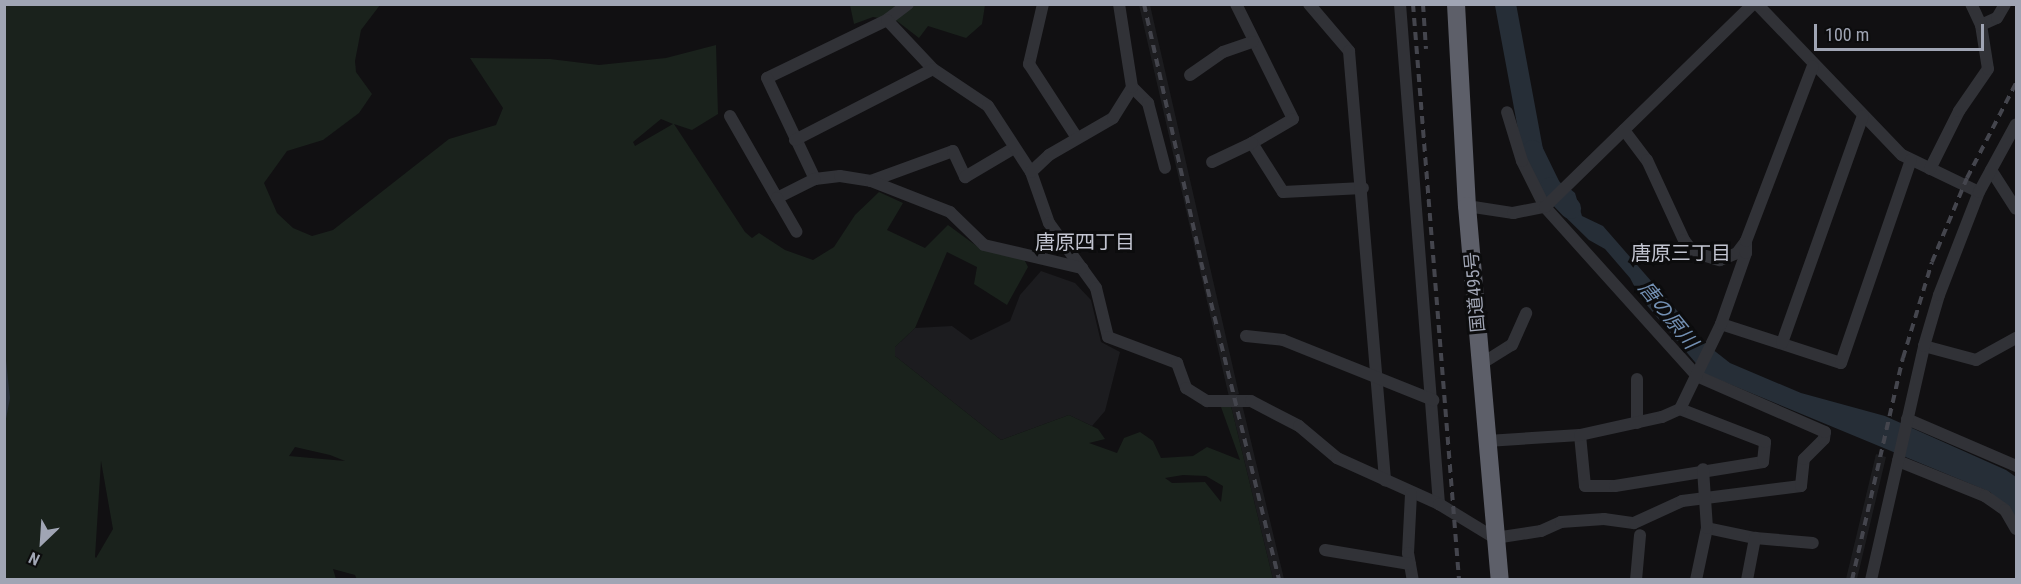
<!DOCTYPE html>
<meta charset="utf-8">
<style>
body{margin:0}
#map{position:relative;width:2021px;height:584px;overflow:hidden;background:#111012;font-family:"Roboto Condensed","Noto Sans JP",sans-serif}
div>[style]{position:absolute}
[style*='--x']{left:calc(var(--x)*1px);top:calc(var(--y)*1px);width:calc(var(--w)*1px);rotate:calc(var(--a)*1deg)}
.built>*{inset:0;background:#1c1c1f}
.green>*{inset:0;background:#1a221c}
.water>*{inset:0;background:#262e37}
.river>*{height:21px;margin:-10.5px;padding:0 10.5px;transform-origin:10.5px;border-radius:10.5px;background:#262e37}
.minor>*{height:12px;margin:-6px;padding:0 6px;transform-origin:6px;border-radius:6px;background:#313237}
.highway>*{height:18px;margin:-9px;padding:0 9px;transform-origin:9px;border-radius:9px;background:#5d5f69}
.rail>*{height:4px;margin-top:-2px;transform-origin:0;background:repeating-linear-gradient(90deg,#44454d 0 8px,transparent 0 14px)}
span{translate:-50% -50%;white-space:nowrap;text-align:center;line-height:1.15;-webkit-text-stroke:6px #0c0c0d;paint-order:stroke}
.street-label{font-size:18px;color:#a0a5b4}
.neighbourhood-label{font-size:20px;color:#c2c4d0}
.water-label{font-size:20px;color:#7390b3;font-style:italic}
.frame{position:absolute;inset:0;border:6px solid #a0a5b4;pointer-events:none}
.north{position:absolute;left:12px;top:512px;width:60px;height:60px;-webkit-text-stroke:4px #0c0c0d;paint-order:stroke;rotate:205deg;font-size:16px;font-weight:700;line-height:24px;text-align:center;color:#a0a5b4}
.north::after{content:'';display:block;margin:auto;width:21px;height:27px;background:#a0a5b4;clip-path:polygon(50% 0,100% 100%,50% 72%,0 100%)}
.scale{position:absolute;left:1814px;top:24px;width:170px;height:27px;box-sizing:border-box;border:3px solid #a0a5b4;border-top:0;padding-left:8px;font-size:18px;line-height:21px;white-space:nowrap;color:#a0a5b4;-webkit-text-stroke:4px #0c0c0d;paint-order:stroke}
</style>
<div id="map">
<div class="built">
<div style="clip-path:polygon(1139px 5px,1150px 5px,1239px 394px,1229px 397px)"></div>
<div style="clip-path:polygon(1041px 271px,1075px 283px,1091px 300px,1101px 342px,1120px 352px,1105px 411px,1092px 426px,1069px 415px,1001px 440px,895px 356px,895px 347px,915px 328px,952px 326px,971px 340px,1010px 321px,1020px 295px)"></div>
<div style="clip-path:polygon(1242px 404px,1284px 579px,1273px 579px,1231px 406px)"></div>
<div style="clip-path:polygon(1876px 454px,1886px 457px,1857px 579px,1846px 579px)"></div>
</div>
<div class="green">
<div style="clip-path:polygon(evenodd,4px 5px,380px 5px,361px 30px,355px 61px,356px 72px,372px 94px,359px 113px,323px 140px,287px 151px,264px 183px,277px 213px,293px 228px,312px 236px,333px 230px,449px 139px,496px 125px,503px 108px,470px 58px,550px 59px,599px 65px,666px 58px,716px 45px,718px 114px,692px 130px,674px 124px,745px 232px,752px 238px,759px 233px,785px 250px,813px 260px,834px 247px,855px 215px,879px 192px,903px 203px,887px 230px,925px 248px,948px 225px,982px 250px,1024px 259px,1028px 267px,1007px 305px,974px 284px,977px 267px,947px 252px,915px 328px,895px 347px,895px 356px,1001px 440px,1069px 415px,1098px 429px,1105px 439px,1089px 443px,1117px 453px,1124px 438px,1140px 432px,1153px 441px,1161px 458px,1193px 456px,1207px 447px,1240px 460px,1221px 407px,1231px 406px,1273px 579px,357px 580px,355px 575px,333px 569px,336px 579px,5px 579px,4px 5px,661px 119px,673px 124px,635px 146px,633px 142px,661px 119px,4px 5px,295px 447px,330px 455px,345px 461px,289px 456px,295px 447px,4px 5px,101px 461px,113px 529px,96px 558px,95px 557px,101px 461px,4px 5px,1183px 475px,1206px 476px,1223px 486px,1221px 502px,1205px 482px,1172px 483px,1165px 478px,1183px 475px)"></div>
<div style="clip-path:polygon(850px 5px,985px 5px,982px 24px,966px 38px,928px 26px,919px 38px,897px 21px,873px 17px,854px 24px)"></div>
</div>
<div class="water">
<div style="clip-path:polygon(1556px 183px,1563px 183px,1575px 193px,1582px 216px,1603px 226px,1707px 345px,1730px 363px,1801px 393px,1885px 416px,2006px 470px,2016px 477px,2016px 517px,1990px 492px,1705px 374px,1640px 297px,1630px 278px,1605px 249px,1589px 240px,1546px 198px,1550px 187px)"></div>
<div style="clip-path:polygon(5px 351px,10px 398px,5px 424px,4px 424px)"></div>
</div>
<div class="river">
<div style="--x:1505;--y:4;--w:148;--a:79.5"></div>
<div style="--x:1532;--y:150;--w:41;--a:64.1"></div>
<div style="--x:1550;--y:187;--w:29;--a:46"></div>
</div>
<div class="minor">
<div style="--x:908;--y:4;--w:26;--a:143"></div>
<div style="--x:887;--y:20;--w:133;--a:154.2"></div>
<div style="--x:767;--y:78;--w:112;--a:64.6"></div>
<div style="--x:815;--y:179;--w:25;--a:-7"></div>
<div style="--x:840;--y:176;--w:31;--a:9"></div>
<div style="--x:871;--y:181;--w:87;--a:-20.1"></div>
<div style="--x:953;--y:151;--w:29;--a:65"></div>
<div style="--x:965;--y:177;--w:57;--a:-30.6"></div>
<div style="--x:1043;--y:4;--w:62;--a:103.1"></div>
<div style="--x:1029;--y:64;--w:88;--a:57"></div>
<div style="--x:1236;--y:4;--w:128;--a:63.6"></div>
<div style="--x:1293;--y:119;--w:48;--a:149.7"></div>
<div style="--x:1252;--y:143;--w:58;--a:57.7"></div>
<div style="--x:1283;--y:192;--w:80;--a:-2.9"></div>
<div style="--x:1309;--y:4;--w:62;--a:49.6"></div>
<div style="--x:1349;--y:51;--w:431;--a:85.2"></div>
<div style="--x:1400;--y:4;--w:502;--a:85.54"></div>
<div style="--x:1757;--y:4;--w:209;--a:46.2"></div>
<div style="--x:1902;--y:155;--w:85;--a:25.7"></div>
<div style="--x:887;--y:20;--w:67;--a:46.8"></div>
<div style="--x:933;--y:69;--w:66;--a:33.9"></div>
<div style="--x:988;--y:106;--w:79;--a:56.9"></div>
<div style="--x:1031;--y:172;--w:54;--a:70.6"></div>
<div style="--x:1049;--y:223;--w:80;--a:54.1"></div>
<div style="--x:1096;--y:288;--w:50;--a:76.2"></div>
<div style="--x:1108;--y:337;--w:74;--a:20.6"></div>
<div style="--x:1177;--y:363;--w:27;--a:70"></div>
<div style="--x:1186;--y:388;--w:25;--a:32"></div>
<div style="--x:1207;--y:401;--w:44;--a:0"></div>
<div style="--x:1251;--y:401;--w:54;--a:27.5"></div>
<div style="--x:1299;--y:426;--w:50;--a:40.1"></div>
<div style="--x:1337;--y:458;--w:112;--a:24.3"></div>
<div style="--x:1439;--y:504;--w:66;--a:31.3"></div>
<div style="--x:1495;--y:538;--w:47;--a:-8.7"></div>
<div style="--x:1541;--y:531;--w:22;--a:-24"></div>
<div style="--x:1561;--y:522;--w:43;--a:-4"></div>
<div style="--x:1604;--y:519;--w:30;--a:8"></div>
<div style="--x:1634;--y:523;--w:53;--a:-24.6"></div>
<div style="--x:1682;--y:501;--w:120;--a:-7.2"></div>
<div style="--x:1801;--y:486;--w:27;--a:-84"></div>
<div style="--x:1804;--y:459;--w:28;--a:-45"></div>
<div style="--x:1824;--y:439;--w:7;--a:-82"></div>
<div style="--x:1825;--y:432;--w:140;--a:-156.4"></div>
<div style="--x:1697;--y:376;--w:227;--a:-132"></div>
<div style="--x:1545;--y:207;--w:51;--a:-116.6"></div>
<div style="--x:1522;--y:161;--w:51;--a:-107"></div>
<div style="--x:1981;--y:25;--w:17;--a:-24"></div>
<div style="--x:1997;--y:18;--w:16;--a:-60"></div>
<div style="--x:1190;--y:75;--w:40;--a:-34.9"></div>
<div style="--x:1223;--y:52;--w:31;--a:-19"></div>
<div style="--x:1132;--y:87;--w:23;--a:45"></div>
<div style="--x:1148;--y:103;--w:67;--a:75.3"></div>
<div style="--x:730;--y:116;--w:95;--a:60.2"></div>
<div style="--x:777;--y:198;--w:42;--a:-26.6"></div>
<div style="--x:1624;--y:130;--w:38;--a:53"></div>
<div style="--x:1647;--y:160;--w:88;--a:65.2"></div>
<div style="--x:1684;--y:240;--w:15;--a:53"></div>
<div style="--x:1693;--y:252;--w:28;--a:17"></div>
<div style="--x:1720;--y:260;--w:18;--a:-22"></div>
<div style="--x:1737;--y:253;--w:15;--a:-53"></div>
<div style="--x:795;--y:140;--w:155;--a:-27.2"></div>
<div style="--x:1212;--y:162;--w:44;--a:-25.4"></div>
<div style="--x:1930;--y:169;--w:65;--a:-63.4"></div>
<div style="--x:1959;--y:111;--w:51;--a:-55.4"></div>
<div style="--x:1988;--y:69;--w:45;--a:-99"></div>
<div style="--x:1981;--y:25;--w:23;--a:-115"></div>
<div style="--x:1991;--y:170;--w:46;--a:57.3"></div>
<div style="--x:1031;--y:172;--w:25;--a:-43"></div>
<div style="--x:1049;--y:155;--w:74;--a:-30"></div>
<div style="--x:1113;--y:118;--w:36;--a:-58"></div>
<div style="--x:1132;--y:87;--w:84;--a:-98.9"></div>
<div style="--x:871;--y:181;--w:85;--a:21.4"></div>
<div style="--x:950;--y:212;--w:47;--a:44.1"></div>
<div style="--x:984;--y:245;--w:101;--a:13.2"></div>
<div style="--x:777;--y:198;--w:39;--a:60"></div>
<div style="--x:1467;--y:206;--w:47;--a:8.7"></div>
<div style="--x:1513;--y:213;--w:33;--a:-11"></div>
<div style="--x:1545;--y:207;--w:291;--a:-44.3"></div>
<div style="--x:1721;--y:324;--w:126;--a:18"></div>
<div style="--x:1841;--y:363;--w:215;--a:-71"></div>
<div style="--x:1246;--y:336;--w:37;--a:6"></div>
<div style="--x:1283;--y:340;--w:162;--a:21.8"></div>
<div style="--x:1782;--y:343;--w:241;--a:-70.4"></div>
<div style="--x:1924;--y:346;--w:54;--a:15.1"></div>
<div style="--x:1976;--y:360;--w:46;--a:-28.8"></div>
<div style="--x:1481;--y:364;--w:36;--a:-32"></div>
<div style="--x:1512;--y:345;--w:35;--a:-66"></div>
<div style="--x:1637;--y:379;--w:44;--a:90"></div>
<div style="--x:1907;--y:419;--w:119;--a:23.3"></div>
<div style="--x:1580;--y:435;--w:51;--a:84.4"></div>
<div style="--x:1585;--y:486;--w:30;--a:0"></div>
<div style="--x:1615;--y:486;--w:150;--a:-9.2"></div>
<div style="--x:1763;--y:462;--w:20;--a:-84"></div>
<div style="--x:1765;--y:442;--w:91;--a:-158.8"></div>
<div style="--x:1487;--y:441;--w:93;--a:-3.7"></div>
<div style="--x:1580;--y:435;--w:84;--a:-12.4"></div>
<div style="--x:1662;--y:417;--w:20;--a:-24"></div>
<div style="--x:1680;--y:409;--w:94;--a:-64.2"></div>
<div style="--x:1721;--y:324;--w:75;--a:-70.6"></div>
<div style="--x:1746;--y:253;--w:12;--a:-90"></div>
<div style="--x:1746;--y:241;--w:187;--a:-69.1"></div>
<div style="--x:1898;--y:461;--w:94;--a:21.9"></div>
<div style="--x:1985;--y:496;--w:24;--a:35"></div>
<div style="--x:2005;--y:510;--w:22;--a:60"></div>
<div style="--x:1411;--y:494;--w:59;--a:92.9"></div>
<div style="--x:1408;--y:553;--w:27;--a:80"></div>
<div style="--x:1707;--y:528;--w:49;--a:11.8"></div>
<div style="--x:1755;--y:538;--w:58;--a:4.9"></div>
<div style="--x:1325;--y:550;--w:86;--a:9.4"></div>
<div style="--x:1636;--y:580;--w:45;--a:-84.9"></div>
<div style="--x:1696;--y:580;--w:53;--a:-78.1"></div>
<div style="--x:1707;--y:528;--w:59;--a:-93.9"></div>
<div style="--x:1747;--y:580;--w:43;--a:-79.2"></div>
<div style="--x:1871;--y:580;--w:240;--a:-77.2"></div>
<div style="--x:1924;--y:346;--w:53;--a:-73.6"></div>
<div style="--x:1939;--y:295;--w:110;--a:-68.8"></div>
<div style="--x:1979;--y:192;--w:77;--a:-61.4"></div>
</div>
<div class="highway">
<div style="--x:1456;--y:4;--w:202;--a:86.9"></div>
<div style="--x:1467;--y:206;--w:375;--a:85"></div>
</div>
<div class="rail">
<div style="--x:1144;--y:4;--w:264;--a:77.5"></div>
<div style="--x:1201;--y:262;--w:327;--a:76.2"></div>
<div style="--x:1413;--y:4;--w:578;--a:85.43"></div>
<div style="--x:1423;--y:4;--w:45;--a:86.2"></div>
<div style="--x:1852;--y:580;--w:228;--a:-77.1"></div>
<div style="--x:1903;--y:358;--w:100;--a:-73.2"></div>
<div style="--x:1932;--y:262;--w:91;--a:-67.4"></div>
<div style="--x:1967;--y:178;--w:107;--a:-62.7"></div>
</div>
<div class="street-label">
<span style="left:1475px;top:292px;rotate:-95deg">国道495号</span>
</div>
<div class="neighbourhood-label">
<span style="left:1085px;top:242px">唐原四丁目</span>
<span style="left:1681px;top:253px">唐原三丁目</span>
</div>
<div class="water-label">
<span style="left:1668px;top:315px;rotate:51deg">唐の原川</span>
</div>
<div class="frame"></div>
<div class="north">N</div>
<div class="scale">100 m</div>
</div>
